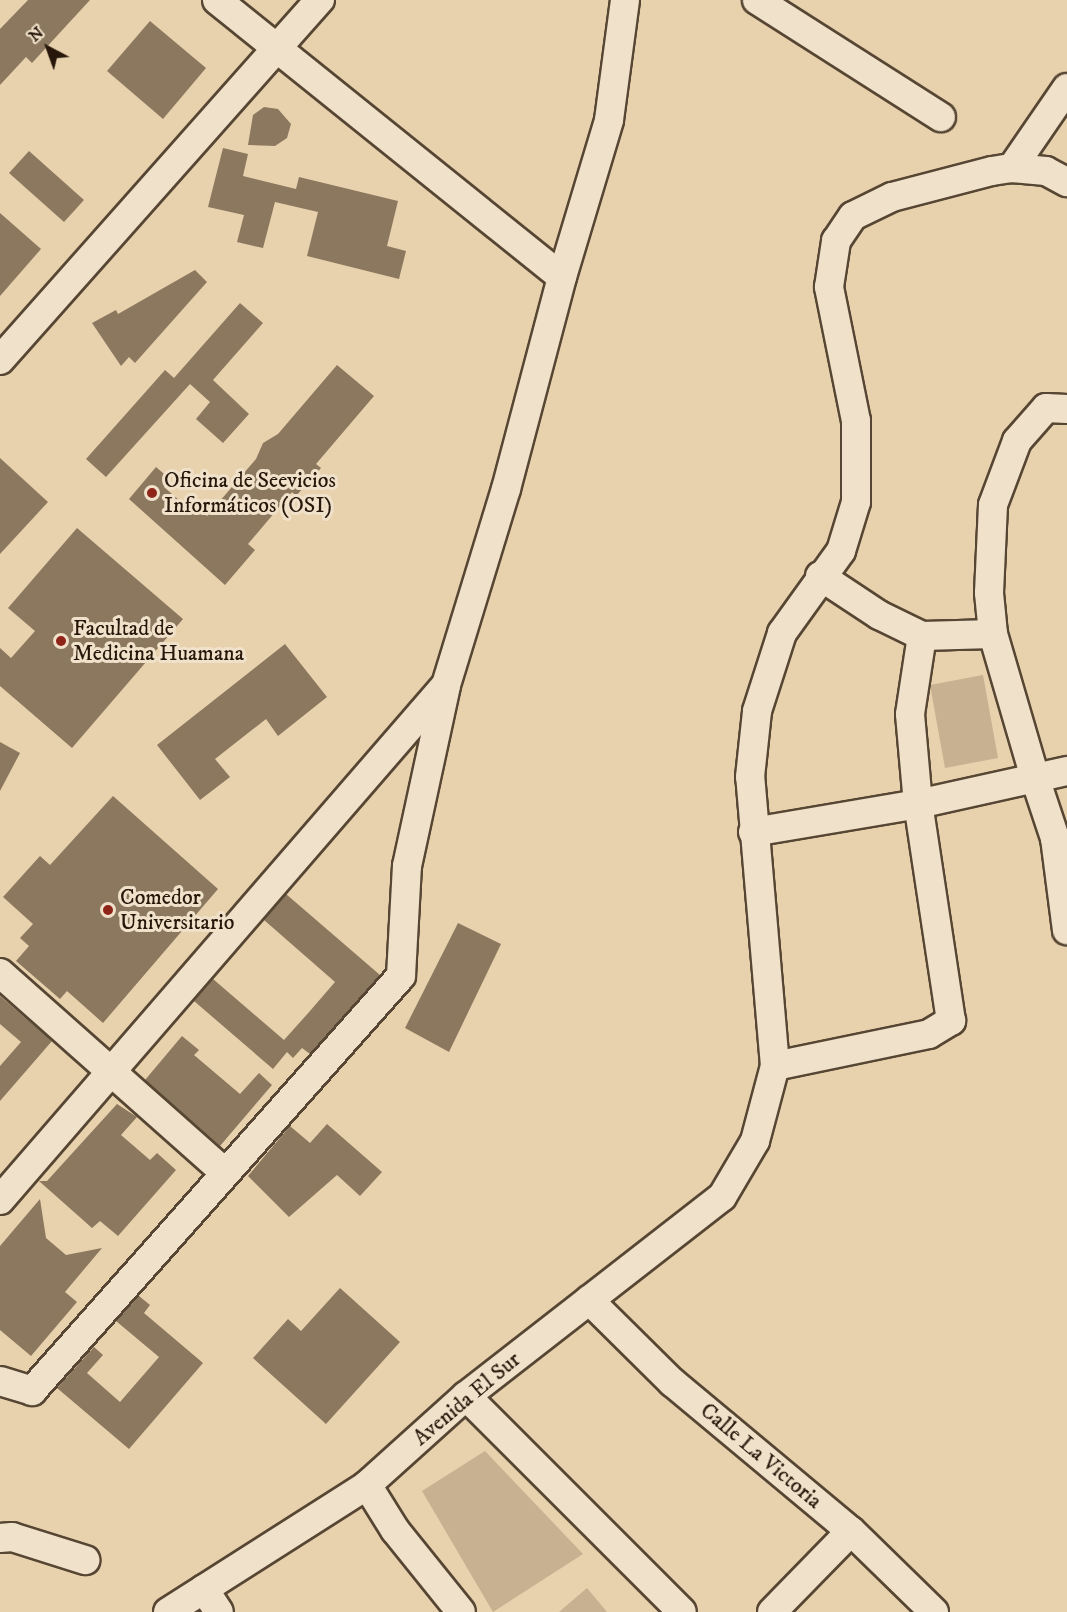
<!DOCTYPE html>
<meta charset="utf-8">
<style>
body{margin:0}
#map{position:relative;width:1067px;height:1612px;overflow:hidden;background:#e8d1ad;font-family:"IM FELL DW Pica",serif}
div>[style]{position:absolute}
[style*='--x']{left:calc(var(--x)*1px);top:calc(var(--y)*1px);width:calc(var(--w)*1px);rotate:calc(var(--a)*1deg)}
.green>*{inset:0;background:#c7b191}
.building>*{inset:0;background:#8b785f}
.roads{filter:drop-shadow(2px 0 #564633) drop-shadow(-2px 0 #564633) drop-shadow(0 2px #564633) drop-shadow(0 -2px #564633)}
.minor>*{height:28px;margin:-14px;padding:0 14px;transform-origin:14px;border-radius:14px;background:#f0e1ca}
.dots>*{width:16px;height:16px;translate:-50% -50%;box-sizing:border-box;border:3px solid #f0e1ca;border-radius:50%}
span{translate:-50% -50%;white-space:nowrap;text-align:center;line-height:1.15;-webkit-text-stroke:6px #f0e1ca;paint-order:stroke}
.poi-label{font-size:22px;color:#26170a}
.left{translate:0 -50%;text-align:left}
.street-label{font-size:22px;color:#26170a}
.north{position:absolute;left:18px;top:18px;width:60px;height:60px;-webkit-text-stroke:4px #f0e1ca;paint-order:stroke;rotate:319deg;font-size:16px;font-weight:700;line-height:24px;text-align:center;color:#26170a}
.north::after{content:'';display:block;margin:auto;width:21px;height:27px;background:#26170a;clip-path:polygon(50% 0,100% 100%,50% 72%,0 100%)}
</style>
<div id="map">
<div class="green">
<div style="clip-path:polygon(983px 675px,998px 758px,945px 768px,930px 685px)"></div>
<div style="clip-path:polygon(485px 1451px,583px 1554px,493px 1612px,422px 1491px)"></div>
<div style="clip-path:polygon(587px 1588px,607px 1612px,559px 1612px)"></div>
</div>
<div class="building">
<div style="clip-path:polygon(28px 0,90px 0,32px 63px,26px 57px,0 85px,0 29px)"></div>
<div style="clip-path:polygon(150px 21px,206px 68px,163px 119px,107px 71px)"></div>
<div style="clip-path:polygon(264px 107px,278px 109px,291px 124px,287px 138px,275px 146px,248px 145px,253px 115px)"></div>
<div style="clip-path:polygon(223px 148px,248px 154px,243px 176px,296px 189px,299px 177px,398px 201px,387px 246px,406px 251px,399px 279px,307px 256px,318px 212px,275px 202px,263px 248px,237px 242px,244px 215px,208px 207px)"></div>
<div style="clip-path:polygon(29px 151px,84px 200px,64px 222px,9px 173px)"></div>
<div style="clip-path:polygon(0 213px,41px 249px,0 296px)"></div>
<div style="clip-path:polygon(195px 270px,207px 282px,135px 363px,129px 357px,121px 366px,92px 323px,116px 310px,118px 314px)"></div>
<div style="clip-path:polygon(240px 303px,263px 323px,213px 380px,249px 414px,223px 443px,196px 419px,210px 402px,190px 384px,106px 477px,86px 459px,165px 370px,174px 378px)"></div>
<div style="clip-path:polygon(337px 365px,374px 396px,316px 464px,321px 468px,296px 496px,292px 492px,248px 544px,255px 550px,225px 585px,129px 499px,156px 467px,170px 479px,164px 487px,195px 514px,199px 509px,207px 516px,256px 459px,263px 443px,278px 434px)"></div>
<div style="clip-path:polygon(0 458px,48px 502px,0 554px)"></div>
<div style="clip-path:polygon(77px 528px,183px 619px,72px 748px,0 686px,0 648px,11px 658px,35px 631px,8px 608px)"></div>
<div style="clip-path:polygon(285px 644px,327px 697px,278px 736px,266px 719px,215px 759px,230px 777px,200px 800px,157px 745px)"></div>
<div style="clip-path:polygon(0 742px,20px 753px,0 791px)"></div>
<div style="clip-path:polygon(113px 796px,218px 889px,103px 1023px,67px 991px,60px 999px,16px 961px,29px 946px,20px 938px,33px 924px,3px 897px,40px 856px,50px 865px)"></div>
<div style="clip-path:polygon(286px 894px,380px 975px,310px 1054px,302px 1048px,293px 1058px,287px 1052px,273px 1069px,194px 1001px,213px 979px,284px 1040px,310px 1011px,335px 982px,264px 920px)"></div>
<div style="clip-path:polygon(458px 923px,501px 944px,449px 1052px,405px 1028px)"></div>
<div style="clip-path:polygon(0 996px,52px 1041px,0 1101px,0 1066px,21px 1042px,0 1024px)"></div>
<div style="clip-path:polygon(182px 1036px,199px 1050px,194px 1055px,240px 1094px,259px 1073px,272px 1085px,220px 1146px,145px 1080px)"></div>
<div style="clip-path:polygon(117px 1104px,137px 1117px,121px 1135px,150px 1160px,157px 1153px,176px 1170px,118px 1236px,100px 1221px,92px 1228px,39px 1181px,47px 1181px)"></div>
<div style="clip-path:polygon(327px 1124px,382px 1172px,360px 1196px,337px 1175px,289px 1217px,248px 1176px,290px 1126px,310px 1143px)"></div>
<div style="clip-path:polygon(40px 1199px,46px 1238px,66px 1255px,102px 1248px,65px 1292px,77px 1302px,31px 1356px,0 1330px,0 1246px)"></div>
<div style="clip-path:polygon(340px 1288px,400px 1342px,326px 1424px,253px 1358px,288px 1319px,301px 1331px)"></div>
<div style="clip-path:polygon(139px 1296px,150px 1305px,144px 1313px,203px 1363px,129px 1449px,57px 1388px,94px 1347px,103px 1355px,87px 1373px,120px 1402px,159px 1357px,116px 1321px)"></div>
</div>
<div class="roads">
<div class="minor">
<div style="--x:217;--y:0;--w:442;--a:38.8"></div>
<div style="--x:757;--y:0;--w:218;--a:32.5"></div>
<div style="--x:1012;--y:168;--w:97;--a:-55.5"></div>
<div style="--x:0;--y:360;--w:482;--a:-48.4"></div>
<div style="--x:1067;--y:409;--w:21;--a:-177"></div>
<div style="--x:1046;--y:408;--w:44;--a:131.3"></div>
<div style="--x:1017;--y:441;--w:68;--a:110.6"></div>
<div style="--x:993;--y:505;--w:88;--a:92.6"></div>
<div style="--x:989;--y:593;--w:41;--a:84.4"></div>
<div style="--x:993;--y:634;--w:150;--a:73.7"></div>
<div style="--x:1035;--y:778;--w:63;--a:71.6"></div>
<div style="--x:1055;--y:838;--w:17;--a:45"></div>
<div style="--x:820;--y:576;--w:71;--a:33.5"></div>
<div style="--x:879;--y:615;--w:48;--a:26"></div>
<div style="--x:922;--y:636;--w:71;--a:-1.6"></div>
<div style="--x:753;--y:832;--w:167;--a:-9.6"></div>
<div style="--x:918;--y:804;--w:153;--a:-12.5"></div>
<div style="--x:1055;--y:838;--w:93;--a:82.6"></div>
<div style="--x:0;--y:973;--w:301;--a:41.6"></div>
<div style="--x:775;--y:1066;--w:157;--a:-11.7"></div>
<div style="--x:929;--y:1034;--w:26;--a:-31"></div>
<div style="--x:951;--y:1021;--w:219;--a:-98.6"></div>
<div style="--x:918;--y:804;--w:90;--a:-95.1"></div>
<div style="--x:910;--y:714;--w:79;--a:-81.3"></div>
<div style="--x:0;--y:1200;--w:678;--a:-49.12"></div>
<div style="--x:589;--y:1300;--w:117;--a:44.7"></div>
<div style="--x:672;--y:1382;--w:233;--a:39.8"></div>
<div style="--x:851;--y:1531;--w:116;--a:44.3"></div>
<div style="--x:0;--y:1381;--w:34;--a:17"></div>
<div style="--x:32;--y:1391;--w:555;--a:-48.36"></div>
<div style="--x:401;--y:976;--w:110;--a:-86.9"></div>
<div style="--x:407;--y:866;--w:185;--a:-77.8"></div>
<div style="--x:446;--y:685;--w:205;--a:-73"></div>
<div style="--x:506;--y:489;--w:219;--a:-75.2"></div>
<div style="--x:562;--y:277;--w:164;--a:-73.3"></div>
<div style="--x:609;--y:120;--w:121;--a:-82.4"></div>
<div style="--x:466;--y:1396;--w:305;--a:45"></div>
<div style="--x:367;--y:1485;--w:53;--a:58.1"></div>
<div style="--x:395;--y:1530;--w:105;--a:51.2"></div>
<div style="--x:0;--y:1538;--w:12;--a:-5"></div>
<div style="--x:12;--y:1537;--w:77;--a:17.5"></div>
<div style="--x:204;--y:1589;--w:27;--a:57"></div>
<div style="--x:168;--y:1612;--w:236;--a:-32.5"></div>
<div style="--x:367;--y:1485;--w:133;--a:-42"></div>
<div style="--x:466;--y:1396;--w:324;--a:-37.9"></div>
<div style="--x:722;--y:1197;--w:65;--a:-59.5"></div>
<div style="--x:755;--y:1141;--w:78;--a:-75.1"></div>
<div style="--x:775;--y:1066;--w:290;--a:-94.9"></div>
<div style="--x:750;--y:777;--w:66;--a:-83.9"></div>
<div style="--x:757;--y:711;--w:82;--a:-72.2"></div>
<div style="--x:782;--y:633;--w:101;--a:-54.3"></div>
<div style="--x:841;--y:551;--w:51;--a:-73"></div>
<div style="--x:856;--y:502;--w:81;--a:-90"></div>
<div style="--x:856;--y:421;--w:137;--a:-101.4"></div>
<div style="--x:829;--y:287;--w:47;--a:-81.3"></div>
<div style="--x:836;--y:241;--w:30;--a:-56"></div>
<div style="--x:853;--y:216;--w:43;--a:-26"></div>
<div style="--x:892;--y:197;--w:103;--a:-14.6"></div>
<div style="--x:992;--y:171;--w:20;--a:-9"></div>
<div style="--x:1012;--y:168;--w:34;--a:5"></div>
<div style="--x:1046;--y:171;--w:24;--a:28"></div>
<div style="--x:772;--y:1612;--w:113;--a:-45.7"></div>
</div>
</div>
<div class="dots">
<div style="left:152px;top:493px;background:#8f2418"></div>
<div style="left:61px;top:641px;background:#8f2418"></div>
<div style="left:108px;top:910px;background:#8f2418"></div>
</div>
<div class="poi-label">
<span class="left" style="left:164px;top:493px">Oficina de Seevicios<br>Informáticos (OSI)</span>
<span class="left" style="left:73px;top:641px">Facultad de<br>Medicina Huamana</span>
<span class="left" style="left:120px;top:910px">Comedor<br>Universitario</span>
</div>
<div class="street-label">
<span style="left:467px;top:1399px;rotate:-40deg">Avenida El Sur</span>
<span style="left:761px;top:1456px;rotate:40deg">Calle La Victoria</span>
</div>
<div class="north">N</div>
</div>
